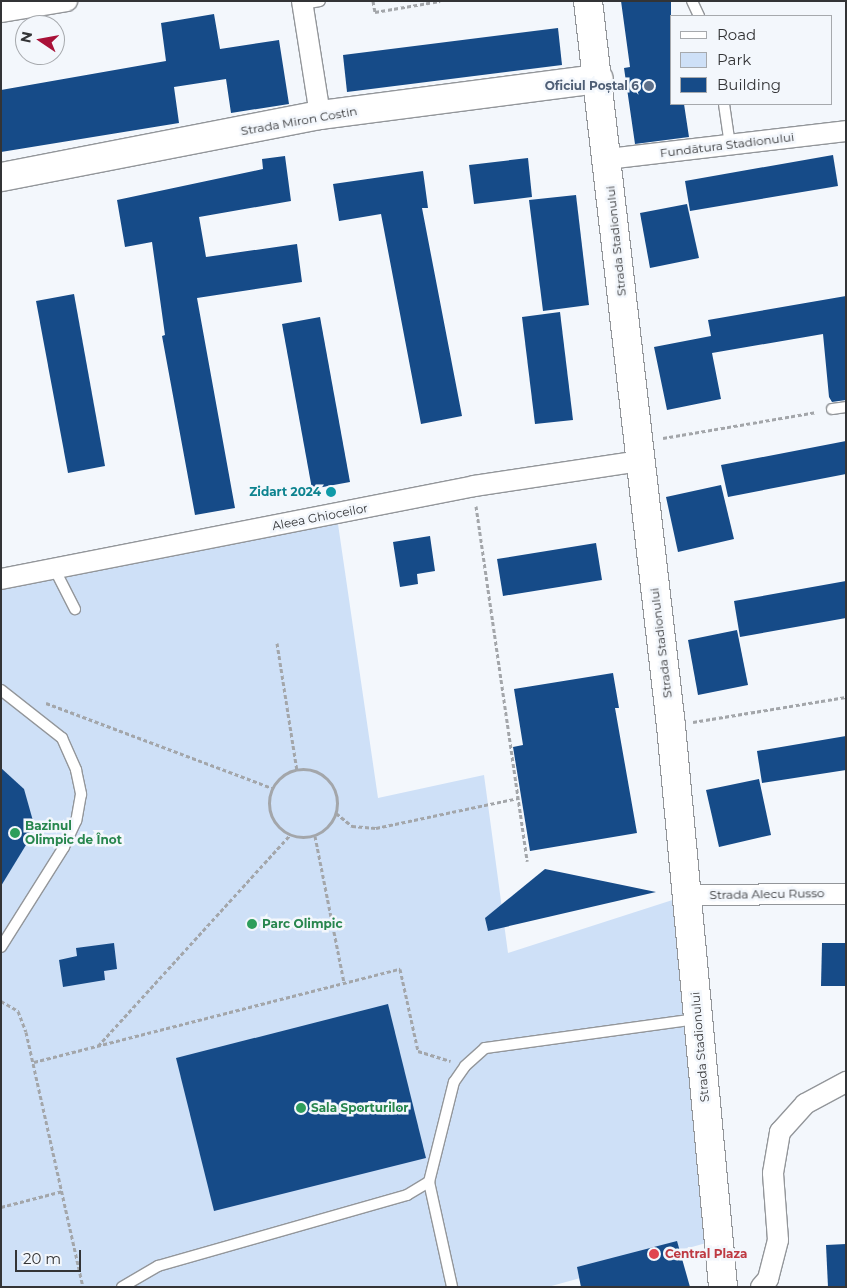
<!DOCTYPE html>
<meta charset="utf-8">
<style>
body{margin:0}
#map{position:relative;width:847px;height:1288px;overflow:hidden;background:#f3f7fc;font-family:Montserrat,sans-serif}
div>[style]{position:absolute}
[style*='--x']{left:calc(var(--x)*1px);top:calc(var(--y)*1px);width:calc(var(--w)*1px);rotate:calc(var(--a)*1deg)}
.green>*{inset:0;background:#cee0f7}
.building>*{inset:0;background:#164b88}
.path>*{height:3px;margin-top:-1.5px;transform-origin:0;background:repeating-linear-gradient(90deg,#a3a6aa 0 4px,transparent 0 6.5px)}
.path>.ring{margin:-1.5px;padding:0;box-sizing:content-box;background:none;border:3px solid #a3a6aa;border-radius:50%}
.roads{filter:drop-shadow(1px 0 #93969a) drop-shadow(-1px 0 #93969a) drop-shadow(0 1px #93969a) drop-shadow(0 -1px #93969a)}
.lane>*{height:10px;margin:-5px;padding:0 5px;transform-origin:5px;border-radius:5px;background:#fff}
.street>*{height:20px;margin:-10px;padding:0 10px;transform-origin:10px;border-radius:10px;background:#fff}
.secondary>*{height:28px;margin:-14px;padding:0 14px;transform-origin:14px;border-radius:14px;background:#fff}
.dots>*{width:14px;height:14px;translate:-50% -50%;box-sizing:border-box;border:2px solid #f3f7fc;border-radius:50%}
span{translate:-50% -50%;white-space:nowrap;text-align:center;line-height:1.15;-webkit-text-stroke:5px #f3f7fc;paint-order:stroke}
.service-label{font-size:12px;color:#4e5e75;font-weight:700}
.right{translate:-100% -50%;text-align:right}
.street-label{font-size:12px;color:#333436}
.culture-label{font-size:12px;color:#0d838f;font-weight:700}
.leisure-label{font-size:12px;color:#27864d;font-weight:700}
.left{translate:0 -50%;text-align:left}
.health-label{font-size:12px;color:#be3a42;font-weight:700}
.frame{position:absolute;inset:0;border:2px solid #333436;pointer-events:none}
.legend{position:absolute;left:670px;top:15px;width:162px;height:90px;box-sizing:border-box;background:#f3f7fc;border:1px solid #a6a9ad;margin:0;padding:6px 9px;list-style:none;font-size:15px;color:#333436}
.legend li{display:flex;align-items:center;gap:10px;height:25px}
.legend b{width:25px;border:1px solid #a6a9ad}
.north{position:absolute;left:15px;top:15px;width:50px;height:50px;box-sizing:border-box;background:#f3f7fc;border:1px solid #a6a9ad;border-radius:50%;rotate:282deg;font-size:14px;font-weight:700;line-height:20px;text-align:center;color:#333436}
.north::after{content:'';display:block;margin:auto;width:18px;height:22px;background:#a91138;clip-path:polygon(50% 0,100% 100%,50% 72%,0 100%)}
.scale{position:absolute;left:15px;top:1250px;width:66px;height:22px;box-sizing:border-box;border:2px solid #333436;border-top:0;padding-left:6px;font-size:15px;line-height:18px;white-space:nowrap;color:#333436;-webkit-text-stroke:4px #f3f7fc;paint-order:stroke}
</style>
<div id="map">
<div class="green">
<div style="clip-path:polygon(338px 524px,378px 798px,484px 775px,508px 953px,688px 895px,717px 1240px,548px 1287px,1px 1287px,1px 579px)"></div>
</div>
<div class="building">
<div style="clip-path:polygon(621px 1px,671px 1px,671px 104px,684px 104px,689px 137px,635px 144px,624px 68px,630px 67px)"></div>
<div style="clip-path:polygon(214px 14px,220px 49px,279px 40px,289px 104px,231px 113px,226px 79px,174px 87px,179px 123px,1px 152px,1px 90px,166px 61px,161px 23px)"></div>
<div style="clip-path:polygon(558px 28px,562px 65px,347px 92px,343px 55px)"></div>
<div style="clip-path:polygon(833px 155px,838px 186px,690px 211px,685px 181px)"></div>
<div style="clip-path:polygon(285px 156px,291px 201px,199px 217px,206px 257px,297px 244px,302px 282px,197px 298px,235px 508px,195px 515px,162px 336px,165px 335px,152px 242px,125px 247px,117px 200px,263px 169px,262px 159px)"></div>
<div style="clip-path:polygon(528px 158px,532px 197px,474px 204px,469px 165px)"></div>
<div style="clip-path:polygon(423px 171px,428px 208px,422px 208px,462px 416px,421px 424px,381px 214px,339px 221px,333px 184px)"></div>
<div style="clip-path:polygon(576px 195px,589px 305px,543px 311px,529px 200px)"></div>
<div style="clip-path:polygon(687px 204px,699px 258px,650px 268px,640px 213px)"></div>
<div style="clip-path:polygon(74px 294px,105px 466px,68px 473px,36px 301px)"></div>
<div style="clip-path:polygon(846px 296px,846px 400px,832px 402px,829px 397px,823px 334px,712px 353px,721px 399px,667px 410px,654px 347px,711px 336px,708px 320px)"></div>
<div style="clip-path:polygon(560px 312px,573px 420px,535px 424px,522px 317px)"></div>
<div style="clip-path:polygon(320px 317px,350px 482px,312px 489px,282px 324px)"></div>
<div style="clip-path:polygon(846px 441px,846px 474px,728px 497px,721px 465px)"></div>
<div style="clip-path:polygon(721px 485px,734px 539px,678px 552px,666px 497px)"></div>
<div style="clip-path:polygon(430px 536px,435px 571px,417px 574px,418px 584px,400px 587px,393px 542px)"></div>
<div style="clip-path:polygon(596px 543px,602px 580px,503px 596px,497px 559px)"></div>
<div style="clip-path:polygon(846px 581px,846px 618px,740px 637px,734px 601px)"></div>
<div style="clip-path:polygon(737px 630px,748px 685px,698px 695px,688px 640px)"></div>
<div style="clip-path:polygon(613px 673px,619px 708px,615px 708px,637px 833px,530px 851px,513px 747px,523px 745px,514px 689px)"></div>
<div style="clip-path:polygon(846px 736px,846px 770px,762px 783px,757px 751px)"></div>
<div style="clip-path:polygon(1px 768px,24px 789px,33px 821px,26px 845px,1px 886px)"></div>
<div style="clip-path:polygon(759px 779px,771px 835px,719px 847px,706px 790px)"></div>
<div style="clip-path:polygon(545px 869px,656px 892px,488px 931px,485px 918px)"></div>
<div style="clip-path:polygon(114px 943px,117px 969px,104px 971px,105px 980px,63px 987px,59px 960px,77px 956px,76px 948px)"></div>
<div style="clip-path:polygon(822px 943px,846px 943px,846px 986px,821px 986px)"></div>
<div style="clip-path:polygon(388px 1004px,426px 1158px,214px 1211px,176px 1058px)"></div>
<div style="clip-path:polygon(677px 1241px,690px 1287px,581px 1287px,577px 1267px)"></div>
<div style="clip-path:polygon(846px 1244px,846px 1287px,828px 1287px,826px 1245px)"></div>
</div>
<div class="path">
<div style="--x:373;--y:1;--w:11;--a:80"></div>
<div style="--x:375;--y:12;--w:66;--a:-9.6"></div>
<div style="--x:663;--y:438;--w:156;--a:-9.6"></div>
<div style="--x:476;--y:506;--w:359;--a:81.8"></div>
<div style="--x:277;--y:643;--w:129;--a:81.1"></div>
<div style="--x:46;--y:703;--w:241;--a:20.6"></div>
<div style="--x:693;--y:722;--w:155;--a:-9.3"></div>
<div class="ring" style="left:269px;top:769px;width:65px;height:65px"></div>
<div style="--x:336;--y:813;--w:21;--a:39"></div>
<div style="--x:352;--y:826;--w:24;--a:5"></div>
<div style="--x:376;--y:828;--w:145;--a:-11.9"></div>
<div style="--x:315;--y:836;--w:149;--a:78.8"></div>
<div style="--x:1;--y:1001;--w:20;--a:30"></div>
<div style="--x:18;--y:1011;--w:22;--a:69"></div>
<div style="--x:26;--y:1032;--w:261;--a:77.4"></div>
<div style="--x:98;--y:1046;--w:285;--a:-47.7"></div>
<div style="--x:34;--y:1062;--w:378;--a:-14.3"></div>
<div style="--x:400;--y:969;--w:84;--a:77.6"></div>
<div style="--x:418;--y:1051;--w:34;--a:17"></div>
<div style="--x:1;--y:1207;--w:64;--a:-14.5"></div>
</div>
<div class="roads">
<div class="lane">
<div style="--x:692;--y:1;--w:17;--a:65"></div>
<div style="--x:303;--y:4;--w:17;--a:-10"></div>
<div style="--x:724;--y:104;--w:41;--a:81.7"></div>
<div style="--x:832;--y:409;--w:14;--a:-8"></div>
<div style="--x:55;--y:570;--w:44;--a:62.9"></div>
<div style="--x:1;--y:690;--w:78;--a:38.2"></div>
<div style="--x:62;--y:738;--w:35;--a:66"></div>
<div style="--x:76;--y:770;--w:25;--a:78"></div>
<div style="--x:81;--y:794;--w:27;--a:100"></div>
<div style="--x:76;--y:821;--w:29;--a:115"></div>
<div style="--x:64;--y:847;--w:118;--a:122.2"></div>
<div style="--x:429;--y:1182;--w:107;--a:77.6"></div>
<div style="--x:122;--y:1287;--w:42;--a:-30.3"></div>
<div style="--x:158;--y:1266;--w:259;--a:-15.9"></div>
<div style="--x:407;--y:1195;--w:26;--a:-31"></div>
<div style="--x:429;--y:1182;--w:103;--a:-76"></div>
<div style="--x:454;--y:1082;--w:19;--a:-55"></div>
<div style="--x:465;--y:1066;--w:27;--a:-42"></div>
<div style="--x:485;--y:1048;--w:214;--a:-7.8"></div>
</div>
<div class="street">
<div style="--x:302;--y:1;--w:115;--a:81"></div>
<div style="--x:1;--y:12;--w:67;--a:-9.5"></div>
<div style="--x:608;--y:159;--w:240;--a:-6.7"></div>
<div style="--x:1;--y:579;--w:482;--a:-11.1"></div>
<div style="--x:474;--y:486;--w:167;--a:-8.6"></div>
<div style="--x:688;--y:895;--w:158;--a:-0.4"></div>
<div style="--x:761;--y:1287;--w:11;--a:-49"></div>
<div style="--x:768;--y:1279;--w:40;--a:-75.6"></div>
<div style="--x:778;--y:1240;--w:67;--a:-94.3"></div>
<div style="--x:773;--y:1173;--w:42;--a:-80.3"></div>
<div style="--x:780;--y:1132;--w:38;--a:-48"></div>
<div style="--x:805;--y:1104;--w:47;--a:-28.2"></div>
</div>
<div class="secondary">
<div style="--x:588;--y:1;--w:730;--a:83.47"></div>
<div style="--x:671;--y:726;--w:563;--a:84.7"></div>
<div style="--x:1;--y:177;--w:325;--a:-11"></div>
<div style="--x:320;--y:115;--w:281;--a:-7.4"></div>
</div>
</div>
<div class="dots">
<div style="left:649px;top:86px;background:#5c6f8a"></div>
<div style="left:331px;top:492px;background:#0f9aa8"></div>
<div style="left:15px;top:833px;background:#2e9e5b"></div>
<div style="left:252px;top:924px;background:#2e9e5b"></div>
<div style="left:301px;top:1108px;background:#2e9e5b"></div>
<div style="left:654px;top:1254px;background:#e0444e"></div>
</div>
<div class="service-label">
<span class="right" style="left:639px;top:86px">Oficiul Poștal 6</span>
</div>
<div class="street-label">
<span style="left:299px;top:121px;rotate:-10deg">Strada Miron Costin</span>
<span style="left:727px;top:145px;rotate:-7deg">Fundătura Stadionului</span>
<span style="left:616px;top:241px;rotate:-96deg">Strada Stadionului</span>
<span style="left:320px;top:517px;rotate:-11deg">Aleea Ghioceilor</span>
<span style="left:661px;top:643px;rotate:-97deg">Strada Stadionului</span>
<span style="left:767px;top:894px;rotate:-1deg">Strada Alecu Russo</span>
<span style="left:700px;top:1047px;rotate:-95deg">Strada Stadionului</span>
</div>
<div class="culture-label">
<span class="right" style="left:321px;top:492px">Zidart 2024</span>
</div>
<div class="leisure-label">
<span class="left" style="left:25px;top:833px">Bazinul<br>Olimpic de Înot</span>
<span class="left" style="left:262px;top:924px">Parc Olimpic</span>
<span class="left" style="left:311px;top:1108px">Sala Sporturilor</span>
</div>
<div class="health-label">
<span class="left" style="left:665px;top:1254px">Central Plaza</span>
</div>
<div class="frame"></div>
<ul class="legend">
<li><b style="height:6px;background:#fff"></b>Road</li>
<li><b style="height:14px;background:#cee0f7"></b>Park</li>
<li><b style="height:14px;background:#164b88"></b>Building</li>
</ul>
<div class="north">N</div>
<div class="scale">20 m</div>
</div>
